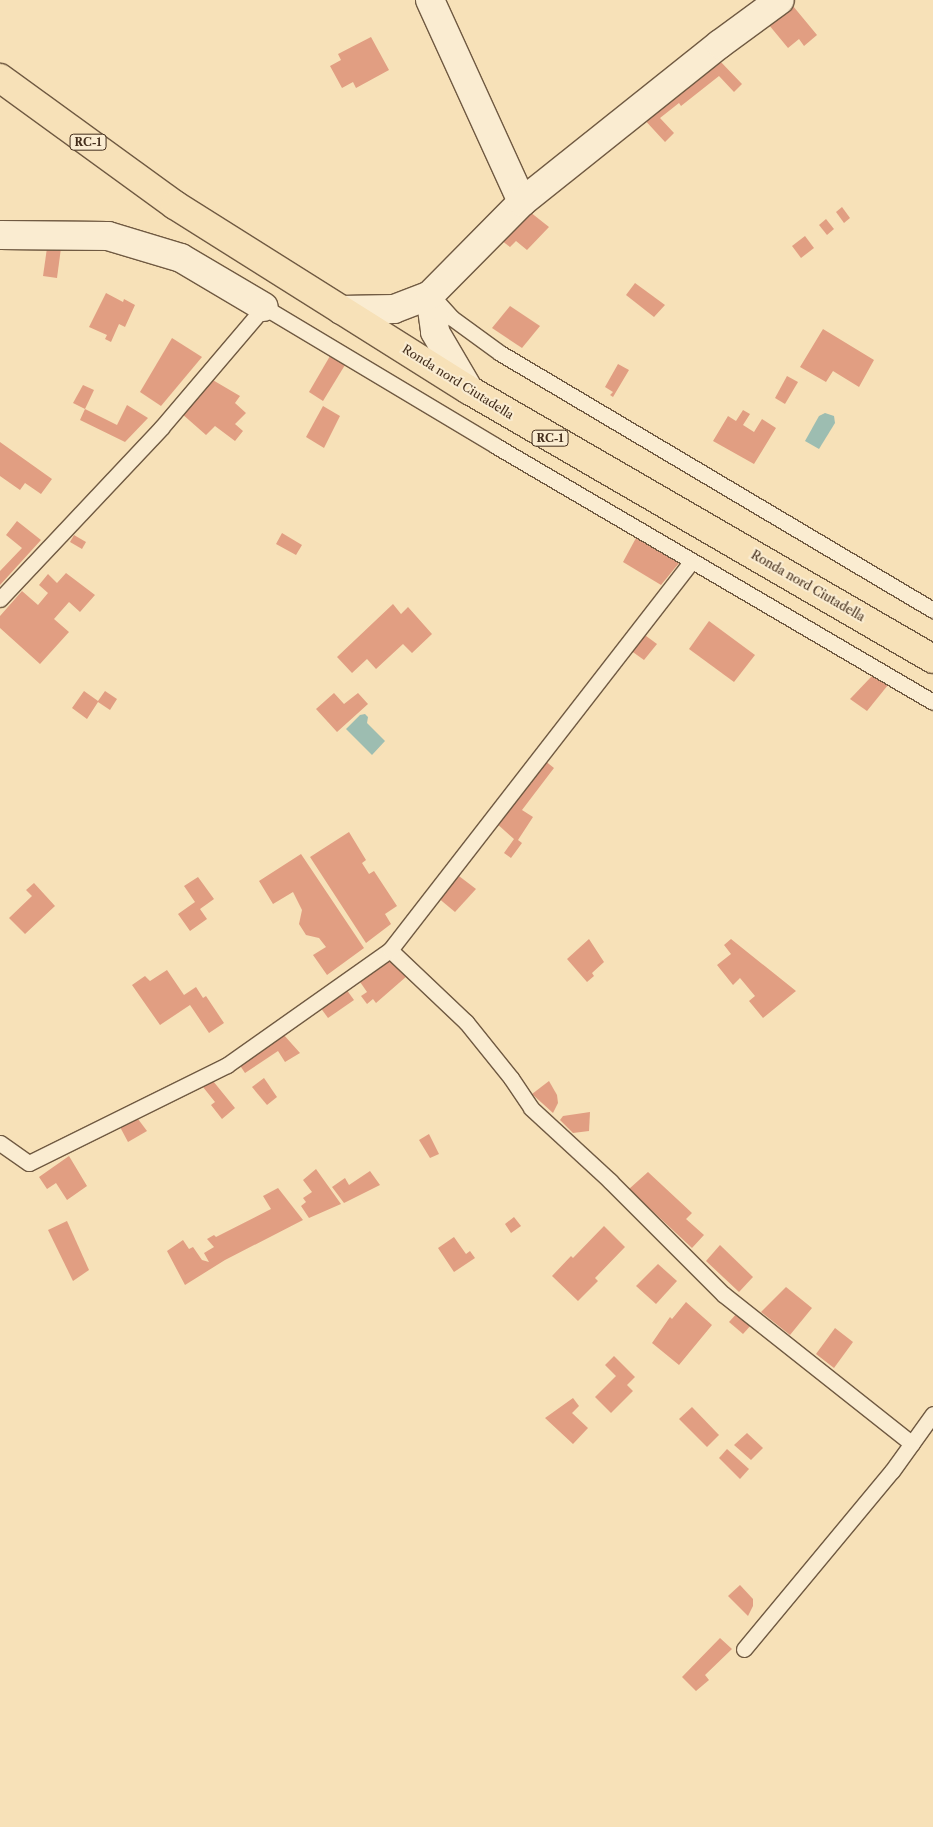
<!DOCTYPE html>
<style>
body{margin:0}
#map{position:relative;width:933px;height:1827px;overflow:hidden;background:#f7e1b8;font-family:"Libre Caslon Text",serif}
div>[style]{position:absolute}
[style*='--x']{left:calc(var(--x)*1px);top:calc(var(--y)*1px);width:calc(var(--w)*1px);rotate:calc(var(--a)*1deg)}
.water>*{inset:0;background:#9dbdb1}
.building>*{inset:0;background:#e19e82}
.roads{filter:drop-shadow(1px 0 #705a42) drop-shadow(-1px 0 #705a42) drop-shadow(0 1px #705a42) drop-shadow(0 -1px #705a42)}
.lane>*{height:15px;margin:-7.5px;padding:0 7.5px;transform-origin:7.5px;border-radius:7.5px;background:#faecd1}
.street>*{height:28px;margin:-14px;padding:0 14px;transform-origin:14px;border-radius:14px;background:#faecd1}
.primary>*{height:28px;margin:-14px;padding:0 14px;transform-origin:14px;border-radius:14px;background:#f7e1b8}
span{translate:-50% -50%;white-space:nowrap;text-align:center;line-height:1.15;-webkit-text-stroke:4px #faecd1;paint-order:stroke}
.shield-label span{padding:1px 4px;background:#faecd1;border:1px solid;border-radius:4px;-webkit-text-stroke-width:0}
.shield-label{font-size:11px;color:#432d1b;font-weight:700}
.street-label{font-size:12px;color:#432d1b}
</style>
<div id="map">
<div class="water">
<div style="clip-path:polygon(825px 413px,834px 416px,835px 423px,819px 449px,805px 441px,819px 416px)"></div>
<div style="clip-path:polygon(365px 714px,368px 717px,367px 723px,385px 741px,372px 755px,346px 729px,360px 715px)"></div>
</div>
<div class="building">
<div style="clip-path:polygon(793px 6px,817px 35px,804px 46px,799px 39px,788px 48px,769px 25px)"></div>
<div style="clip-path:polygon(371px 37px,389px 70px,356px 88px,353px 82px,342px 88px,330px 66px,341px 60px,338px 54px)"></div>
<div style="clip-path:polygon(718px 59px,742px 84px,734px 92px,719px 76px,681px 106px,679px 103px,660px 118px,674px 133px,665px 142px,642px 117px)"></div>
<div style="clip-path:polygon(842px 207px,850px 218px,844px 223px,836px 212px)"></div>
<div style="clip-path:polygon(525px 208px,549px 227px,527px 250px,516px 241px,510px 247px,497px 237px)"></div>
<div style="clip-path:polygon(826px 219px,834px 229px,827px 235px,819px 225px)"></div>
<div style="clip-path:polygon(805px 236px,814px 248px,801px 258px,792px 246px)"></div>
<div style="clip-path:polygon(47px 248px,61px 248px,57px 278px,43px 276px)"></div>
<div style="clip-path:polygon(635px 283px,665px 305px,654px 317px,626px 295px)"></div>
<div style="clip-path:polygon(106px 293px,123px 302px,124px 299px,135px 305px,125px 327px,119px 324px,111px 342px,105px 339px,107px 335px,89px 327px)"></div>
<div style="clip-path:polygon(510px 306px,540px 326px,522px 348px,492px 328px)"></div>
<div style="clip-path:polygon(823px 329px,874px 360px,859px 387px,833px 371px,826px 382px,800px 367px)"></div>
<div style="clip-path:polygon(172px 338px,202px 357px,161px 406px,140px 392px)"></div>
<div style="clip-path:polygon(330px 356px,345px 365px,323px 401px,309px 392px)"></div>
<div style="clip-path:polygon(618px 364px,629px 370px,613px 397px,610px 395px,613px 392px,605px 387px)"></div>
<div style="clip-path:polygon(787px 376px,798px 382px,785px 404px,775px 398px)"></div>
<div style="clip-path:polygon(211px 379px,240px 396px,235px 403px,246px 413px,235px 424px,243px 431px,235px 441px,215px 426px,206px 435px,181px 413px)"></div>
<div style="clip-path:polygon(83px 385px,94px 390px,85px 409px,73px 403px)"></div>
<div style="clip-path:polygon(127px 405px,148px 418px,125px 442px,80px 420px,85px 409px,117px 425px)"></div>
<div style="clip-path:polygon(323px 406px,340px 416px,324px 448px,306px 437px)"></div>
<div style="clip-path:polygon(743px 410px,750px 414px,743px 425px,754px 432px,762px 419px,776px 428px,754px 464px,713px 441px,728px 416px,736px 421px)"></div>
<div style="clip-path:polygon(0 442px,52px 479px,41px 494px,25px 483px,20px 490px,0 476px)"></div>
<div style="clip-path:polygon(17px 521px,41px 540px,0 585px,0 571px,22px 548px,6px 535px)"></div>
<div style="clip-path:polygon(282px 533px,302px 545px,296px 555px,276px 544px)"></div>
<div style="clip-path:polygon(74px 535px,86px 542px,82px 549px,70px 542px)"></div>
<div style="clip-path:polygon(636px 538px,679px 563px,661px 585px,623px 562px)"></div>
<div style="clip-path:polygon(66px 573px,95px 595px,80px 612px,69px 602px,54px 619px,69px 632px,40px 664px,0 628px,0 616px,22px 591px,38px 605px,48px 593px,39px 585px,48px 574px,57px 583px)"></div>
<div style="clip-path:polygon(393px 604px,401px 614px,408px 607px,432px 634px,412px 653px,403px 644px,376px 669px,367px 659px,352px 673px,337px 657px)"></div>
<div style="clip-path:polygon(709px 621px,755px 655px,734px 682px,689px 649px)"></div>
<div style="clip-path:polygon(642px 633px,657px 644px,644px 660px,630px 650px)"></div>
<div style="clip-path:polygon(872px 676px,888px 685px,867px 711px,850px 699px)"></div>
<div style="clip-path:polygon(84px 691px,98px 701px,105px 691px,117px 699px,110px 710px,98px 702px,87px 719px,72px 708px)"></div>
<div style="clip-path:polygon(334px 693px,344px 704px,358px 693px,368px 704px,337px 732px,316px 709px)"></div>
<div style="clip-path:polygon(544px 760px,554px 768px,522px 810px,533px 817px,518px 840px,522px 843px,511px 858px,504px 853px,514px 839px,495px 822px)"></div>
<div style="clip-path:polygon(349px 832px,366px 860px,362px 863px,369px 874px,374px 871px,397px 906px,385px 914px,391px 924px,366px 943px,310px 857px)"></div>
<div style="clip-path:polygon(301px 854px,364px 948px,327px 975px,313px 955px,326px 947px,319px 938px,306px 935px,299px 924px,302px 910px,293px 892px,273px 904px,259px 881px)"></div>
<div style="clip-path:polygon(455px 873px,476px 889px,455px 912px,437px 897px)"></div>
<div style="clip-path:polygon(198px 877px,214px 899px,200px 909px,207px 919px,190px 931px,178px 914px,195px 902px,184px 886px)"></div>
<div style="clip-path:polygon(34px 883px,55px 906px,25px 934px,9px 918px,32px 896px,26px 890px)"></div>
<div style="clip-path:polygon(589px 939px,604px 962px,592px 973px,594px 976px,587px 982px,567px 959px)"></div>
<div style="clip-path:polygon(731px 939px,796px 991px,763px 1018px,749px 1001px,755px 996px,740px 978px,733px 985px,717px 965px,731px 954px,724px 945px)"></div>
<div style="clip-path:polygon(389px 960px,407px 976px,376px 1003px,373px 999px,367px 1004px,361px 996px,367px 992px,358px 979px)"></div>
<div style="clip-path:polygon(167px 970px,184px 995px,196px 987px,203px 998px,206px 996px,224px 1023px,209px 1033px,190px 1005px,160px 1025px,132px 985px,145px 976px,150px 981px)"></div>
<div style="clip-path:polygon(346px 989px,354px 1000px,328px 1018px,320px 1007px)"></div>
<div style="clip-path:polygon(283px 1034px,300px 1053px,285px 1062px,278px 1051px,245px 1073px,237px 1061px)"></div>
<div style="clip-path:polygon(264px 1078px,277px 1097px,267px 1105px,252px 1087px)"></div>
<div style="clip-path:polygon(213px 1081px,235px 1108px,222px 1119px,211px 1105px,215px 1102px,203px 1087px)"></div>
<div style="clip-path:polygon(549px 1081px,557px 1095px,558px 1103px,553px 1113px,532px 1094px)"></div>
<div style="clip-path:polygon(590px 1112px,589px 1131px,573px 1133px,560px 1120px,563px 1116px)"></div>
<div style="clip-path:polygon(138px 1119px,147px 1131px,128px 1142px,120px 1127px)"></div>
<div style="clip-path:polygon(429px 1134px,439px 1154px,430px 1158px,419px 1140px)"></div>
<div style="clip-path:polygon(69px 1156px,87px 1186px,67px 1200px,56px 1183px,47px 1189px,39px 1177px)"></div>
<div style="clip-path:polygon(316px 1169px,341px 1204px,309px 1218px,301px 1206px,306px 1202px,303px 1198px,312px 1192px,303px 1180px)"></div>
<div style="clip-path:polygon(370px 1171px,380px 1185px,344px 1203px,332px 1187px,345px 1178px,349px 1185px)"></div>
<div style="clip-path:polygon(648px 1172px,692px 1213px,686px 1219px,704px 1235px,692px 1248px,629px 1189px)"></div>
<div style="clip-path:polygon(278px 1188px,303px 1220px,225px 1260px,185px 1285px,167px 1251px,183px 1240px,189px 1249px,193px 1247px,202px 1260px,209px 1262px,204px 1253px,214px 1247px,207px 1239px,214px 1235px,216px 1237px,271px 1209px,263px 1196px)"></div>
<div style="clip-path:polygon(514px 1217px,521px 1226px,511px 1233px,505px 1224px)"></div>
<div style="clip-path:polygon(67px 1221px,89px 1270px,73px 1281px,48px 1230px)"></div>
<div style="clip-path:polygon(604px 1226px,625px 1247px,595px 1278px,598px 1281px,578px 1301px,552px 1276px,571px 1256px,573px 1258px)"></div>
<div style="clip-path:polygon(454px 1237px,466px 1254px,470px 1251px,475px 1258px,454px 1272px,438px 1248px)"></div>
<div style="clip-path:polygon(720px 1245px,753px 1277px,739px 1292px,706px 1261px)"></div>
<div style="clip-path:polygon(658px 1264px,677px 1281px,656px 1304px,636px 1286px)"></div>
<div style="clip-path:polygon(786px 1287px,812px 1308px,790px 1335px,761px 1312px)"></div>
<div style="clip-path:polygon(686px 1302px,712px 1325px,679px 1365px,652px 1343px,670px 1317px,672px 1319px)"></div>
<div style="clip-path:polygon(738px 1312px,752px 1324px,743px 1334px,729px 1322px)"></div>
<div style="clip-path:polygon(835px 1328px,853px 1342px,834px 1368px,816px 1354px)"></div>
<div style="clip-path:polygon(614px 1356px,635px 1377px,627px 1385px,633px 1391px,611px 1413px,595px 1397px,616px 1376px,605px 1365px)"></div>
<div style="clip-path:polygon(573px 1398px,579px 1406px,572px 1413px,588px 1428px,573px 1444px,545px 1418px)"></div>
<div style="clip-path:polygon(692px 1407px,719px 1435px,707px 1447px,679px 1419px)"></div>
<div style="clip-path:polygon(747px 1433px,763px 1448px,751px 1460px,734px 1445px)"></div>
<div style="clip-path:polygon(727px 1449px,749px 1469px,740px 1479px,719px 1458px)"></div>
<div style="clip-path:polygon(740px 1585px,753px 1599px,753px 1606px,748px 1616px,728px 1596px)"></div>
<div style="clip-path:polygon(720px 1638px,732px 1649px,705px 1675px,709px 1680px,696px 1691px,682px 1677px)"></div>
</div>
<div class="roads">
<div class="lane">
<div style="--x:433;--y:297;--w:28;--a:48"></div>
<div style="--x:452;--y:318;--w:59;--a:36.1"></div>
<div style="--x:500;--y:353;--w:504;--a:30.69"></div>
<div style="--x:0;--y:599;--w:235;--a:-46.7"></div>
<div style="--x:161;--y:428;--w:159;--a:-49.6"></div>
<div style="--x:264;--y:307;--w:270;--a:30.9"></div>
<div style="--x:496;--y:446;--w:506;--a:30.36"></div>
<div style="--x:390;--y:950;--w:105;--a:43.5"></div>
<div style="--x:466;--y:1022;--w:72;--a:51.2"></div>
<div style="--x:511;--y:1078;--w:36;--a:56"></div>
<div style="--x:531;--y:1108;--w:108;--a:42.7"></div>
<div style="--x:610;--y:1181;--w:160;--a:45"></div>
<div style="--x:723;--y:1294;--w:241;--a:38.4"></div>
<div style="--x:0;--y:1143;--w:35;--a:35"></div>
<div style="--x:29;--y:1163;--w:221;--a:-26.3"></div>
<div style="--x:227;--y:1065;--w:199;--a:-35.2"></div>
<div style="--x:390;--y:950;--w:492;--a:-52.2"></div>
<div style="--x:744;--y:1649;--w:231;--a:-50.3"></div>
<div style="--x:892;--y:1471;--w:70;--a:-54.3"></div>
</div>
<div class="street">
<div style="--x:430;--y:0;--w:222;--a:65.5"></div>
<div style="--x:0;--y:235;--w:108;--a:0.5"></div>
<div style="--x:108;--y:236;--w:76;--a:16.8"></div>
<div style="--x:181;--y:258;--w:96;--a:30.6"></div>
<div style="--x:430;--y:295;--w:37;--a:82"></div>
<div style="--x:435;--y:332;--w:67;--a:59.6"></div>
<div style="--x:341;--y:310;--w:53;--a:-1.1"></div>
<div style="--x:394;--y:309;--w:39;--a:-21"></div>
<div style="--x:430;--y:295;--w:131;--a:-45.3"></div>
<div style="--x:522;--y:202;--w:253;--a:-38.6"></div>
<div style="--x:720;--y:44;--w:74;--a:-36.3"></div>
</div>
<div class="primary">
<div style="--x:0;--y:78;--w:216;--a:36"></div>
<div style="--x:175;--y:205;--w:347;--a:32.2"></div>
<div style="--x:469;--y:390;--w:536;--a:30.1"></div>
</div>
</div>
<div class="shield-label">
<span style="left:88px;top:142px">RC-1</span>
<span style="left:550px;top:438px">RC-1</span>
</div>
<div class="street-label">
<span style="left:458px;top:382px;rotate:32deg">Ronda nord Ciutadella</span>
<span style="left:808px;top:586px;rotate:30deg">Ronda nord Ciutadella</span>
</div>
</div>
